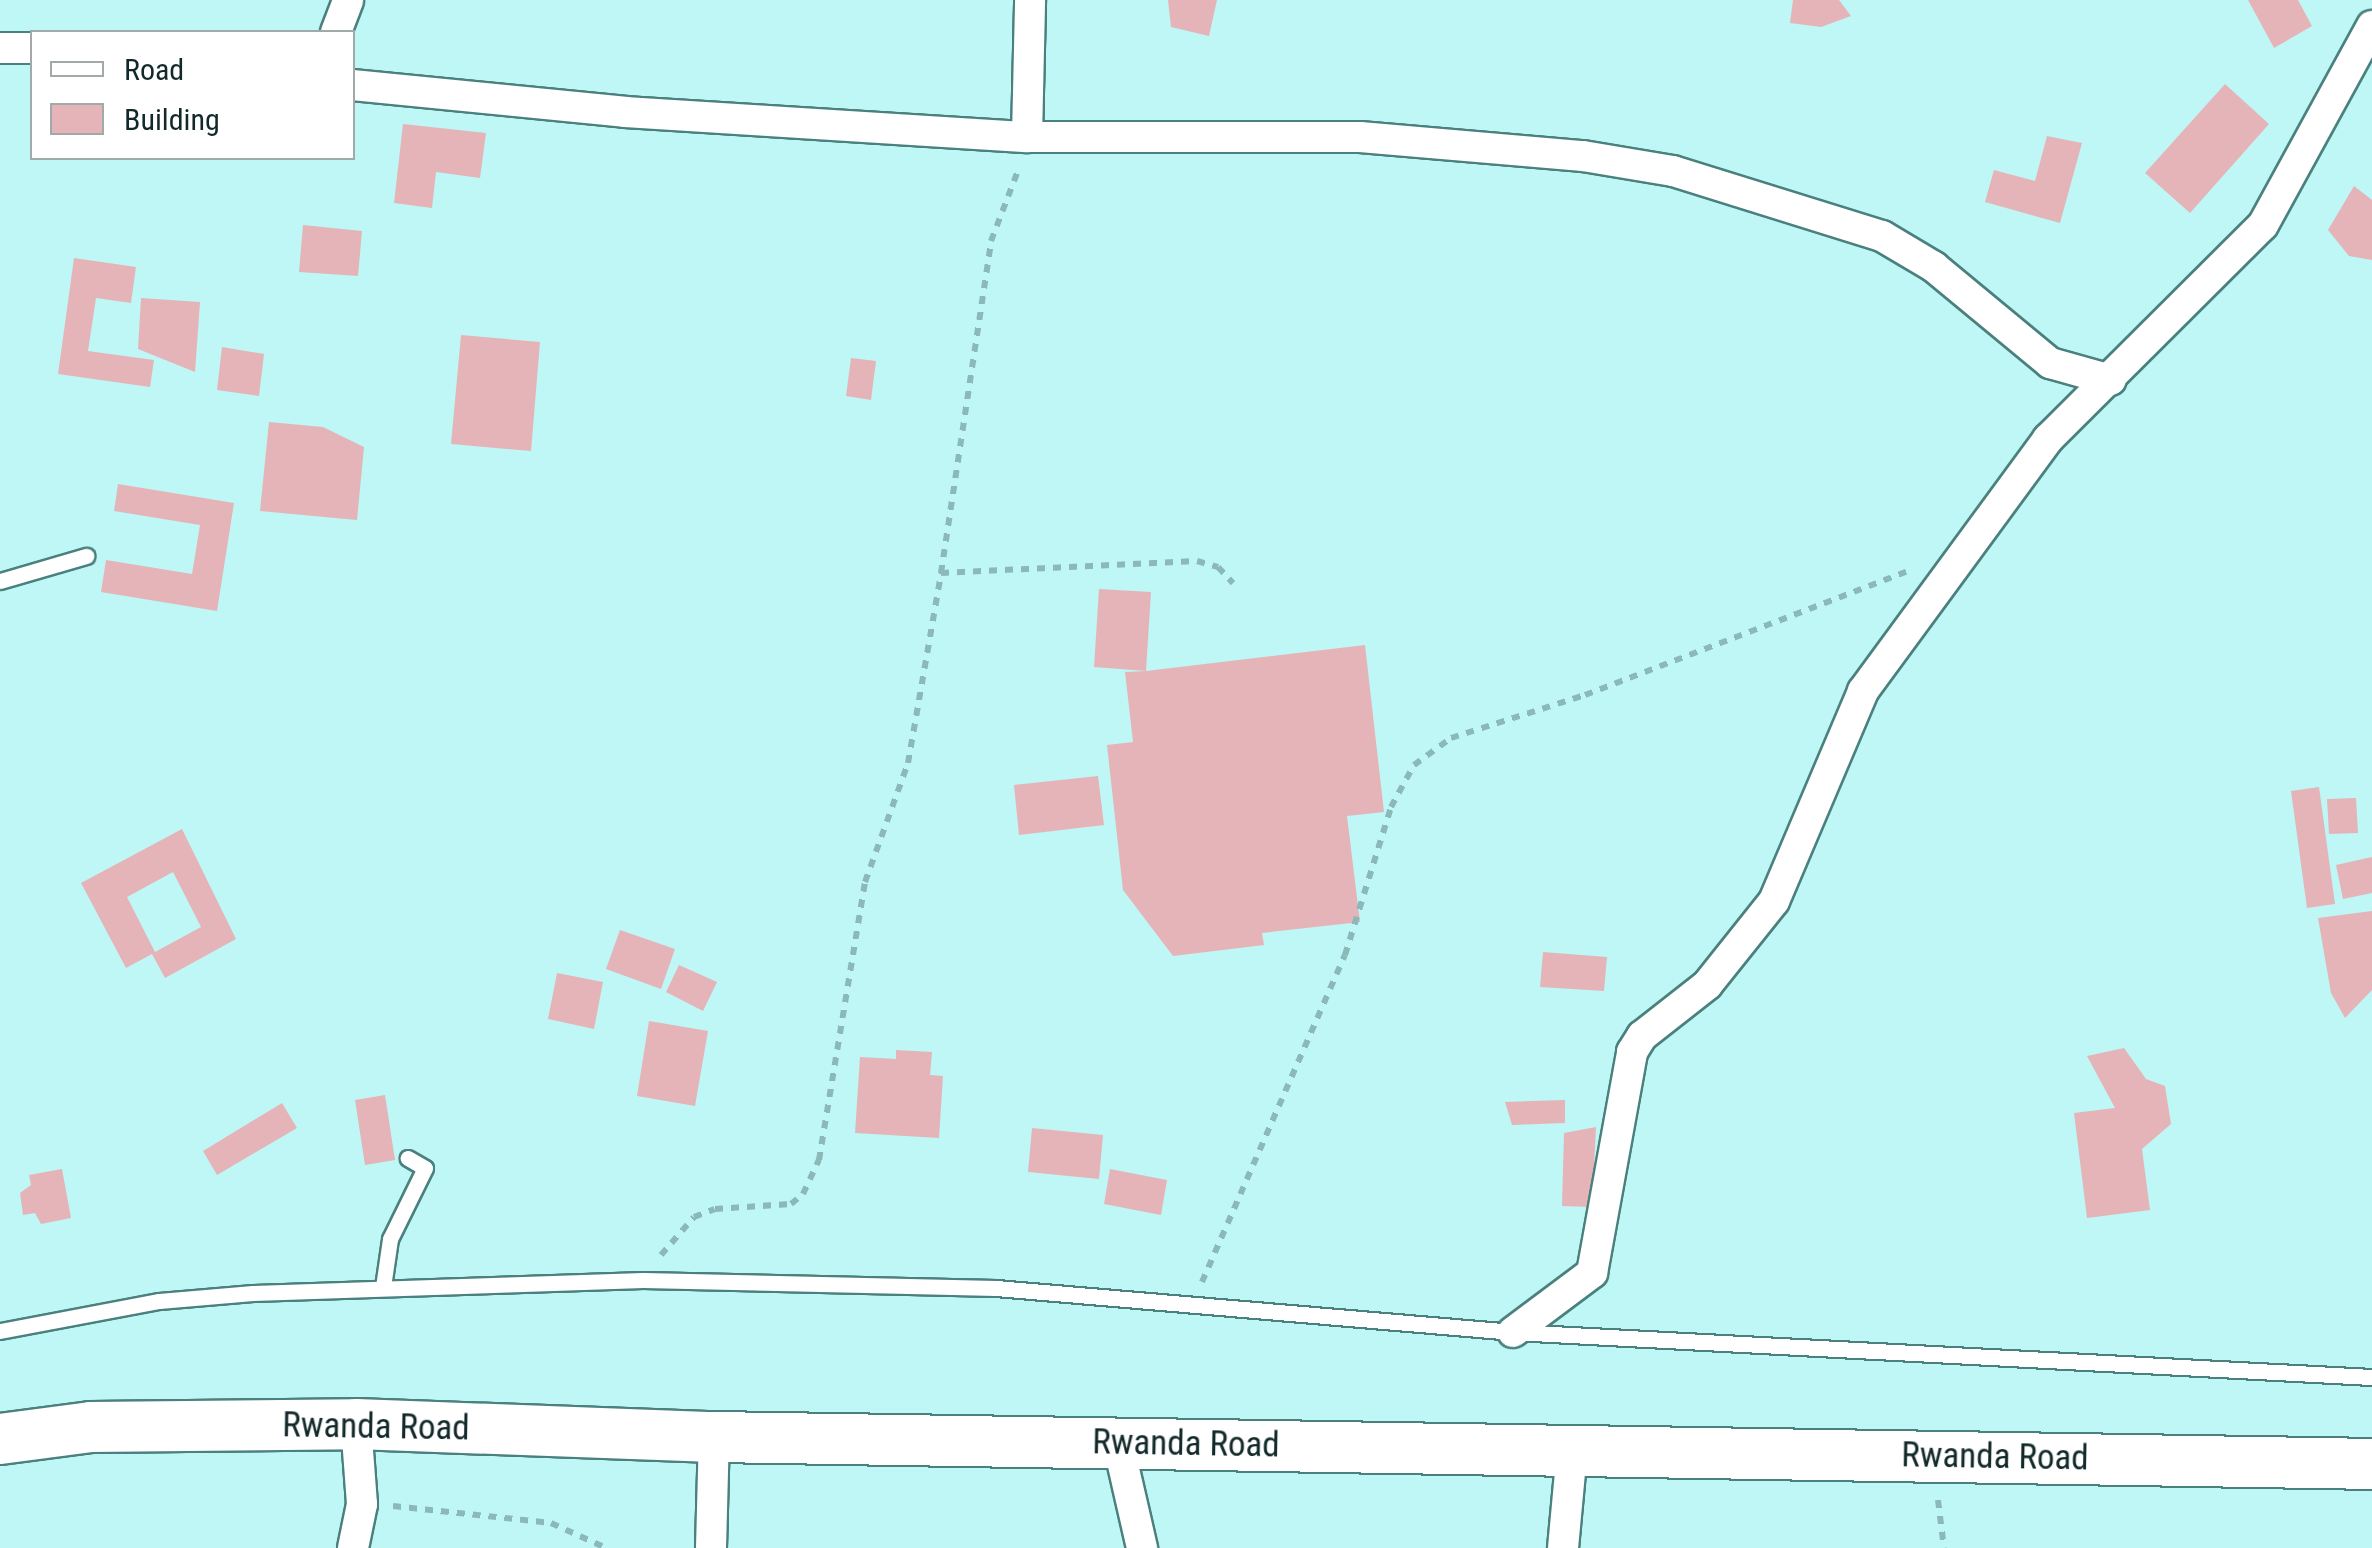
<!DOCTYPE html>
<style>
body{margin:0}
#map{position:relative;width:2372px;height:1548px;overflow:hidden;background:#bef7f5;font-family:"Roboto Condensed",sans-serif}
div>[style]{position:absolute}
[style*='--x']{left:calc(var(--x)*1px);top:calc(var(--y)*1px);width:calc(var(--w)*1px);rotate:calc(var(--a)*1deg)}
.building>*{inset:0;background:#e5b4b8}
.path>*{height:6px;margin-top:-3px;transform-origin:0;background:repeating-linear-gradient(90deg,#8ab9b7 0 8px,transparent 0 16px)}
.roads{filter:drop-shadow(2px 0 #4a807e) drop-shadow(-2px 0 #4a807e) drop-shadow(0 2px #4a807e) drop-shadow(0 -2px #4a807e)}
.service>*{height:15px;margin:-7.5px;padding:0 7.5px;transform-origin:7.5px;border-radius:7.5px;background:#fff}
.minor>*{height:30px;margin:-15px;padding:0 15px;transform-origin:15px;border-radius:15px;background:#fff}
.trunk>*{height:50px;margin:-25px;padding:0 25px;transform-origin:25px;border-radius:25px;background:#fff}
span{translate:-50% -50%;white-space:nowrap;text-align:center;line-height:1.15;-webkit-text-stroke:8px #fff;paint-order:stroke}
.street-label{font-size:35px;color:#132929}
.legend{position:absolute;left:30px;top:30px;width:325px;height:130px;box-sizing:border-box;background:#fff;border:2px solid #a1a9a9;margin:0;padding:12px 18px;list-style:none;font-size:30px;color:#132929}
.legend li{display:flex;align-items:center;gap:20px;height:50px}
.legend b{width:50px;border:2px solid #a1a9a9}
</style>
<div id="map">
<div class="building">
<div style="clip-path:polygon(1168px 0,1217px 0,1209px 36px,1171px 27px)"></div>
<div style="clip-path:polygon(1793px 0,1839px 0,1851px 16px,1821px 27px,1790px 23px)"></div>
<div style="clip-path:polygon(2248px 0,2298px 0,2312px 26px,2274px 48px)"></div>
<div style="clip-path:polygon(2225px 84px,2269px 124px,2190px 213px,2145px 173px)"></div>
<div style="clip-path:polygon(403px 124px,486px 133px,480px 178px,436px 172px,432px 208px,394px 203px)"></div>
<div style="clip-path:polygon(2047px 136px,2082px 143px,2060px 223px,1985px 202px,1994px 170px,2035px 181px)"></div>
<div style="clip-path:polygon(2354px 186px,2372px 200px,2372px 260px,2349px 256px,2328px 230px)"></div>
<div style="clip-path:polygon(303px 225px,362px 231px,358px 276px,299px 272px)"></div>
<div style="clip-path:polygon(74px 258px,136px 267px,131px 303px,96px 298px,88px 351px,154px 360px,150px 387px,58px 374px)"></div>
<div style="clip-path:polygon(141px 298px,200px 302px,195px 372px,138px 349px)"></div>
<div style="clip-path:polygon(461px 335px,540px 342px,531px 451px,451px 444px)"></div>
<div style="clip-path:polygon(222px 347px,264px 354px,259px 396px,217px 390px)"></div>
<div style="clip-path:polygon(851px 358px,876px 361px,871px 400px,846px 396px)"></div>
<div style="clip-path:polygon(269px 422px,323px 427px,364px 447px,357px 520px,260px 511px)"></div>
<div style="clip-path:polygon(118px 484px,234px 503px,217px 611px,101px 592px,106px 560px,192px 574px,200px 525px,114px 511px)"></div>
<div style="clip-path:polygon(1099px 589px,1151px 592px,1146px 671px,1365px 645px,1384px 812px,1347px 816px,1360px 922px,1262px 933px,1264px 945px,1173px 956px,1123px 890px,1107px 745px,1133px 742px,1125px 672px,1146px 671px,1094px 667px)"></div>
<div style="clip-path:polygon(1098px 776px,1104px 825px,1019px 835px,1014px 785px)"></div>
<div style="clip-path:polygon(2319px 787px,2335px 904px,2307px 908px,2291px 791px)"></div>
<div style="clip-path:polygon(2356px 798px,2358px 833px,2329px 834px,2327px 799px)"></div>
<div style="clip-path:polygon(evenodd,182px 829px,236px 939px,165px 978px,152px 954px,126px 968px,81px 883px,182px 829px,173px 872px,201px 927px,155px 952px,127px 897px,173px 872px)"></div>
<div style="clip-path:polygon(2372px 857px,2372px 893px,2343px 899px,2336px 865px)"></div>
<div style="clip-path:polygon(2372px 911px,2372px 990px,2345px 1018px,2331px 993px,2318px 918px)"></div>
<div style="clip-path:polygon(620px 930px,675px 949px,661px 989px,606px 969px)"></div>
<div style="clip-path:polygon(1543px 952px,1607px 957px,1604px 991px,1540px 987px)"></div>
<div style="clip-path:polygon(679px 965px,717px 982px,703px 1011px,666px 992px)"></div>
<div style="clip-path:polygon(557px 973px,603px 982px,594px 1029px,548px 1019px)"></div>
<div style="clip-path:polygon(649px 1021px,708px 1031px,695px 1106px,637px 1096px)"></div>
<div style="clip-path:polygon(2124px 1048px,2146px 1079px,2165px 1086px,2171px 1124px,2142px 1149px,2150px 1210px,2087px 1218px,2074px 1113px,2115px 1108px,2087px 1056px)"></div>
<div style="clip-path:polygon(896px 1050px,932px 1052px,930px 1075px,943px 1076px,939px 1138px,855px 1133px,860px 1057px,896px 1059px)"></div>
<div style="clip-path:polygon(385px 1095px,395px 1160px,365px 1165px,355px 1100px)"></div>
<div style="clip-path:polygon(1565px 1100px,1565px 1123px,1512px 1125px,1505px 1102px)"></div>
<div style="clip-path:polygon(282px 1103px,297px 1128px,217px 1175px,203px 1151px)"></div>
<div style="clip-path:polygon(1596px 1127px,1592px 1207px,1562px 1206px,1564px 1133px)"></div>
<div style="clip-path:polygon(1032px 1128px,1103px 1135px,1099px 1179px,1028px 1172px)"></div>
<div style="clip-path:polygon(62px 1169px,71px 1218px,41px 1224px,35px 1213px,23px 1215px,20px 1193px,31px 1185px,29px 1175px)"></div>
<div style="clip-path:polygon(1110px 1169px,1167px 1180px,1161px 1215px,1104px 1204px)"></div>
</div>
<div class="path">
<div style="--x:941;--y:573;--w:336;--a:-81.4"></div>
<div style="--x:991;--y:241;--w:78;--a:-69"></div>
<div style="--x:661;--y:1255;--w:50;--a:-49"></div>
<div style="--x:694;--y:1217;--w:22;--a:-21"></div>
<div style="--x:715;--y:1209;--w:76;--a:-3.8"></div>
<div style="--x:791;--y:1204;--w:16;--a:-40"></div>
<div style="--x:803;--y:1194;--w:38;--a:-65"></div>
<div style="--x:819;--y:1160;--w:282;--a:-80.6"></div>
<div style="--x:865;--y:882;--w:127;--a:-70.1"></div>
<div style="--x:908;--y:763;--w:193;--a:-80.1"></div>
<div style="--x:941;--y:573;--w:256;--a:-2.7"></div>
<div style="--x:1197;--y:561;--w:22;--a:16"></div>
<div style="--x:1218;--y:567;--w:22;--a:47"></div>
<div style="--x:1202;--y:1282;--w:357;--a:-66.4"></div>
<div style="--x:1345;--y:955;--w:155;--a:-72.7"></div>
<div style="--x:1391;--y:807;--w:48;--a:-61.3"></div>
<div style="--x:1414;--y:765;--w:46;--a:-36.1"></div>
<div style="--x:1451;--y:738;--w:141;--a:-17.8"></div>
<div style="--x:1585;--y:695;--w:346;--a:-21"></div>
<div style="--x:1938;--y:1500;--w:48;--a:82.9"></div>
<div style="--x:393;--y:1506;--w:159;--a:6.1"></div>
<div style="--x:551;--y:1523;--w:60;--a:24.4"></div>
</div>
<div class="roads">
<div class="service">
<div style="--x:0;--y:581;--w:90;--a:-16.2"></div>
<div style="--x:383;--y:1287;--w:49;--a:-81.7"></div>
<div style="--x:390;--y:1239;--w:79;--a:-63.8"></div>
<div style="--x:425;--y:1168;--w:20;--a:-150"></div>
<div style="--x:0;--y:1331;--w:162;--a:-10.7"></div>
<div style="--x:159;--y:1301;--w:94;--a:-4.9"></div>
<div style="--x:253;--y:1293;--w:390;--a:-1.9"></div>
<div style="--x:643;--y:1280;--w:353;--a:1.3"></div>
<div style="--x:996;--y:1288;--w:519;--a:4.86"></div>
<div style="--x:1513;--y:1332;--w:860;--a:3"></div>
</div>
<div class="minor">
<div style="--x:336;--y:32;--w:34;--a:-69"></div>
<div style="--x:0;--y:48;--w:32;--a:0"></div>
<div style="--x:352;--y:85;--w:274;--a:5.6"></div>
<div style="--x:625;--y:112;--w:403;--a:3.6"></div>
<div style="--x:1027;--y:137;--w:333;--a:0"></div>
<div style="--x:1360;--y:137;--w:224;--a:4.9"></div>
<div style="--x:1583;--y:156;--w:91;--a:9.5"></div>
<div style="--x:1673;--y:171;--w:219;--a:17.3"></div>
<div style="--x:1882;--y:236;--w:61;--a:30.8"></div>
<div style="--x:1934;--y:267;--w:151;--a:39.6"></div>
<div style="--x:2050;--y:363;--w:63;--a:15.6"></div>
<div style="--x:1027;--y:137;--w:137;--a:-88.7"></div>
<div style="--x:1513;--y:1332;--w:99;--a:-36.8"></div>
<div style="--x:1592;--y:1273;--w:225;--a:-79.7"></div>
<div style="--x:1632;--y:1052;--w:19;--a:-58"></div>
<div style="--x:1642;--y:1036;--w:83;--a:-38.1"></div>
<div style="--x:1707;--y:985;--w:107;--a:-51.4"></div>
<div style="--x:1774;--y:901;--w:228;--a:-67"></div>
<div style="--x:1863;--y:691;--w:313;--a:-53.7"></div>
<div style="--x:2048;--y:439;--w:303;--a:-44.9"></div>
<div style="--x:2263;--y:225;--w:227;--a:-61.3"></div>
<div style="--x:1118;--y:1443;--w:108;--a:77.1"></div>
<div style="--x:353;--y:1548;--w:45;--a:-78.4"></div>
<div style="--x:362;--y:1504;--w:80;--a:-94.3"></div>
<div style="--x:711;--y:1548;--w:111;--a:-88.5"></div>
<div style="--x:1563;--y:1548;--w:97;--a:-84.7"></div>
</div>
<div class="trunk">
<div style="--x:0;--y:1439;--w:92;--a:-7.5"></div>
<div style="--x:91;--y:1427;--w:265;--a:-0.6"></div>
<div style="--x:356;--y:1424;--w:358;--a:2.1"></div>
<div style="--x:714;--y:1437;--w:1658;--a:0.93"></div>
</div>
</div>
<div class="street-label">
<span style="left:376px;top:1427px;rotate:1deg">Rwanda Road</span>
<span style="left:1186px;top:1444px;rotate:1deg">Rwanda Road</span>
<span style="left:1995px;top:1457px;rotate:1deg">Rwanda Road</span>
</div>
<ul class="legend">
<li><b style="height:12px;background:#fff"></b>Road</li>
<li><b style="height:28px;background:#e5b4b8"></b>Building</li>
</ul>
</div>
